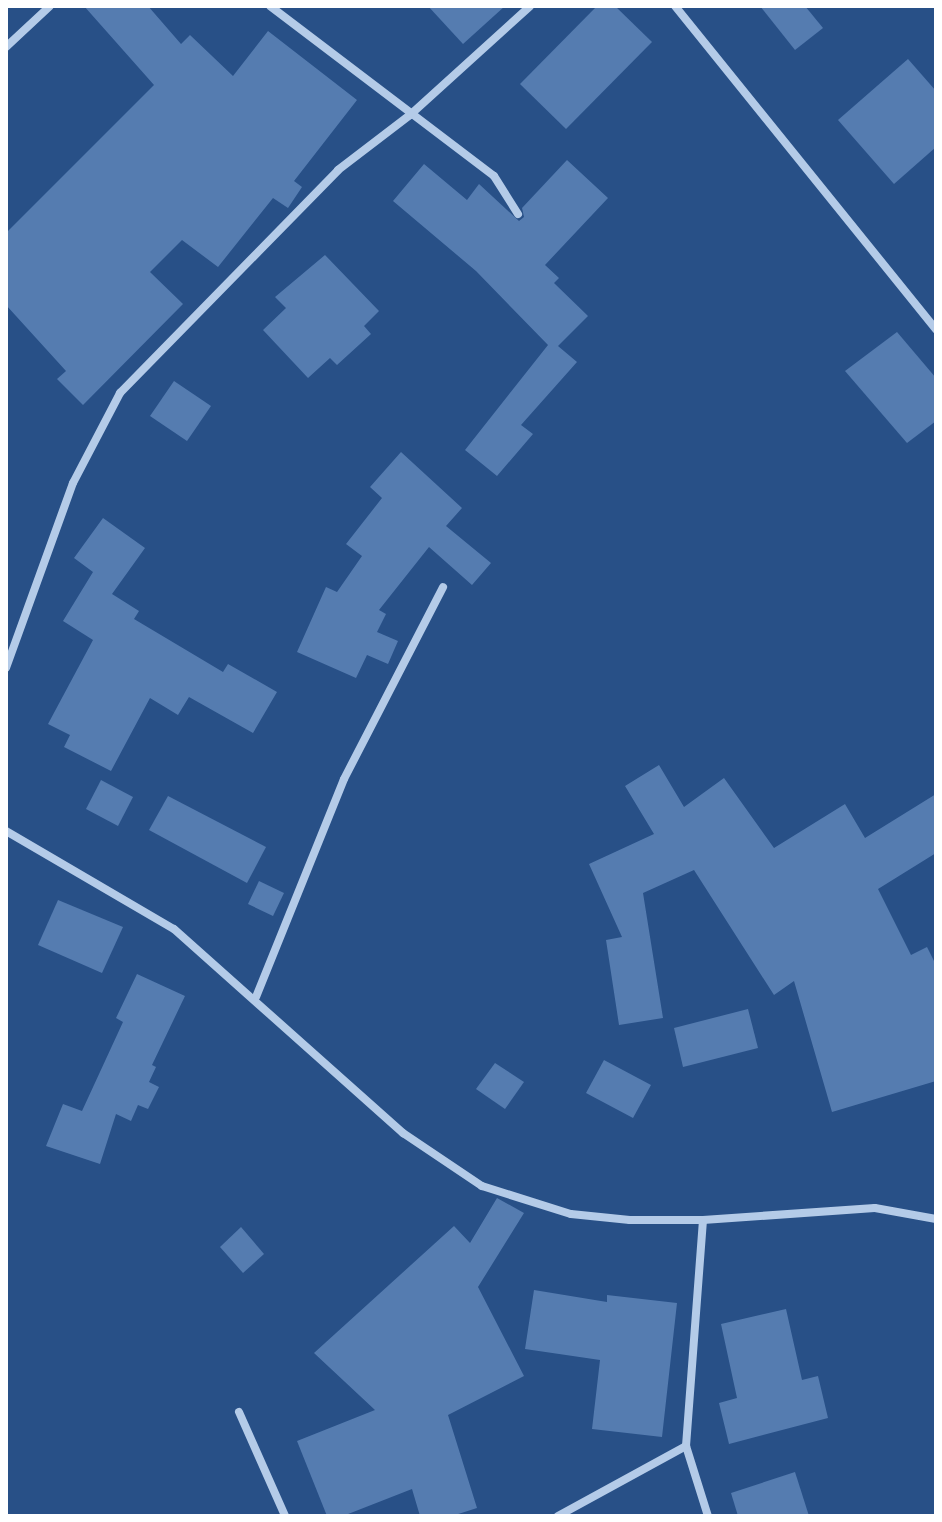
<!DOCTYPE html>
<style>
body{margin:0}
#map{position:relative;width:942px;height:1522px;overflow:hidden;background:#285087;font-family:"Varela Round",sans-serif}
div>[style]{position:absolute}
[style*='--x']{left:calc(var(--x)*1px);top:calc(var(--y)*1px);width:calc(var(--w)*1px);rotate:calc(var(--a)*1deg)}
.building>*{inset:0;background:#557cb0}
.minor>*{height:8px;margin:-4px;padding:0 4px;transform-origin:4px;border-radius:4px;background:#b4cbe8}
span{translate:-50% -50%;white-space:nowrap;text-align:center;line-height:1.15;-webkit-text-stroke:7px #285087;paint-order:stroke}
.frame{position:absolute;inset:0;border:8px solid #fff;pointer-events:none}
</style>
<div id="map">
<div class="building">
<div style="clip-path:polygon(84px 6px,148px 6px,181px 44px,190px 35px,233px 76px,268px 31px,357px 100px,294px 181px,302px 187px,288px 208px,273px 198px,218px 267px,182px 240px,150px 272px,183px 304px,83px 405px,57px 379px,66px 371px,6px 305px,6px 233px,154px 85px)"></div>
<div style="clip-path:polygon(428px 6px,505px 6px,463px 44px)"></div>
<div style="clip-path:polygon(597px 6px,615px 6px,652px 42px,566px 129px,520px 84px)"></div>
<div style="clip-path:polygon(760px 6px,805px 6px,823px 28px,795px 50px)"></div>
<div style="clip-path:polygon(908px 59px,936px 91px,936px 147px,894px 184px,838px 120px)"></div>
<div style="clip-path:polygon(567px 160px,608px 198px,545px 265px,559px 278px,554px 283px,588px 316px,558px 346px,577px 362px,521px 425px,533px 434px,497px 476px,465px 450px,548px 345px,476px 271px,393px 201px,424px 164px,467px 200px,479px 184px,519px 221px,524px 217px,522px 208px)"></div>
<div style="clip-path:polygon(325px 255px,379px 311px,364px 326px,371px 334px,337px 365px,330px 358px,308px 378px,263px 330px,286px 308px,275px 297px)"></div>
<div style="clip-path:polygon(897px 332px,936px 378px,936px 421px,907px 443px,845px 371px)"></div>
<div style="clip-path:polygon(174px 381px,211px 406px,187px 441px,150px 416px)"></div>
<div style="clip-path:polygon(401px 452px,462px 508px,446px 526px,491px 563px,472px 585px,429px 547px,379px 610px,386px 614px,377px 632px,398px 641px,388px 664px,367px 655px,356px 678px,297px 652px,326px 587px,337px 592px,362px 556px,346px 544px,382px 498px,370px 487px)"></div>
<div style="clip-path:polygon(103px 518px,145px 548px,112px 594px,139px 611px,134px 619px,223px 672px,228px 664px,277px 692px,253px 733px,189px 697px,178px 715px,150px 698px,111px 771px,64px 747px,70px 735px,48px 724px,93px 640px,63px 621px,93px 572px,74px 558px)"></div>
<div style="clip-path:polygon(659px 765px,684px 807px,724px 778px,774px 848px,845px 804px,865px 838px,936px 794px,936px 853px,878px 889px,911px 955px,927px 947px,936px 965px,936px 1081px,832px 1112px,794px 981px,774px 995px,694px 870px,643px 893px,663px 1018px,619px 1025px,606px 940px,622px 937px,589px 864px,654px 834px,625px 786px)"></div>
<div style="clip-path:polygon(101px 780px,133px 797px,118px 826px,86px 809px)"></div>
<div style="clip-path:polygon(168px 796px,266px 847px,247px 883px,149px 830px)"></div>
<div style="clip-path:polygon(259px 881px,284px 893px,273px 916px,248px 904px)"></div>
<div style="clip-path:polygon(58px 900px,123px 927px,102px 973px,38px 945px)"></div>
<div style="clip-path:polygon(137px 974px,185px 996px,152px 1065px,156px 1067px,149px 1082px,159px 1087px,148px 1109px,138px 1105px,131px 1121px,116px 1114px,100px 1164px,46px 1146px,63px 1104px,82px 1111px,123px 1022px,116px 1018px)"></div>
<div style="clip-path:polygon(748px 1009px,758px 1048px,683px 1067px,674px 1028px)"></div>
<div style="clip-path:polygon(604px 1060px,651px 1085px,633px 1118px,586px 1093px)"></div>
<div style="clip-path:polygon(495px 1063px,524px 1082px,505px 1109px,476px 1089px)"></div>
<div style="clip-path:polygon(497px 1198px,524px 1213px,478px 1287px,524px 1376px,448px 1415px,477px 1508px,452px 1516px,420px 1516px,412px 1489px,343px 1516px,327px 1516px,297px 1441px,375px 1410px,314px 1353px,454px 1226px,470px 1243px)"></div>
<div style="clip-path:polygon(241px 1227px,264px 1254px,243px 1273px,220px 1247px)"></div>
<div style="clip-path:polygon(534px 1290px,607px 1302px,607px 1295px,677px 1303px,662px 1437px,592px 1429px,600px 1360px,525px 1349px)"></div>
<div style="clip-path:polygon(786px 1309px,802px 1380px,818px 1376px,828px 1418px,729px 1444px,719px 1403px,737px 1398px,721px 1324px)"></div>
<div style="clip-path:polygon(795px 1472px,809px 1516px,738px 1516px,731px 1493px)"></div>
</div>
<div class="minor">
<div style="--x:270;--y:6;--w:281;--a:37.2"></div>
<div style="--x:494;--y:176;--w:45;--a:57.7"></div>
<div style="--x:675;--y:6;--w:416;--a:51.1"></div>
<div style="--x:6;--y:47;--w:60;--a:-43"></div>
<div style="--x:6;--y:668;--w:197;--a:-70.1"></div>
<div style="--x:73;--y:483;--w:102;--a:-62.4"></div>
<div style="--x:120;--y:393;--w:312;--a:-45.6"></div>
<div style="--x:338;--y:170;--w:91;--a:-37.4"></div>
<div style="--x:410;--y:115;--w:162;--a:-42.2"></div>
<div style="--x:6;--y:831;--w:194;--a:30.3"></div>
<div style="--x:174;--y:929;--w:307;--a:41.7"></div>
<div style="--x:403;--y:1133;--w:95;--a:33.9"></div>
<div style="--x:482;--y:1186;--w:93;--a:17.5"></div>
<div style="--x:571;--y:1214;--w:59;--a:5.8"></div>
<div style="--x:630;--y:1220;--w:73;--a:0"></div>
<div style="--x:703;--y:1220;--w:172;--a:-4"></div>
<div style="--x:875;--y:1208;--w:62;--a:10.2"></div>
<div style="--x:256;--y:997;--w:235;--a:-68"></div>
<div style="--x:344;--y:779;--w:216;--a:-62.7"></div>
<div style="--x:703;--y:1220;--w:227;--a:94.3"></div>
<div style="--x:686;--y:1446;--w:73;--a:72.6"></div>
<div style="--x:239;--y:1412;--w:114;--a:66.1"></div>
<div style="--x:558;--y:1516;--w:146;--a:-28.7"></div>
</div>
<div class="frame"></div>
</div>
